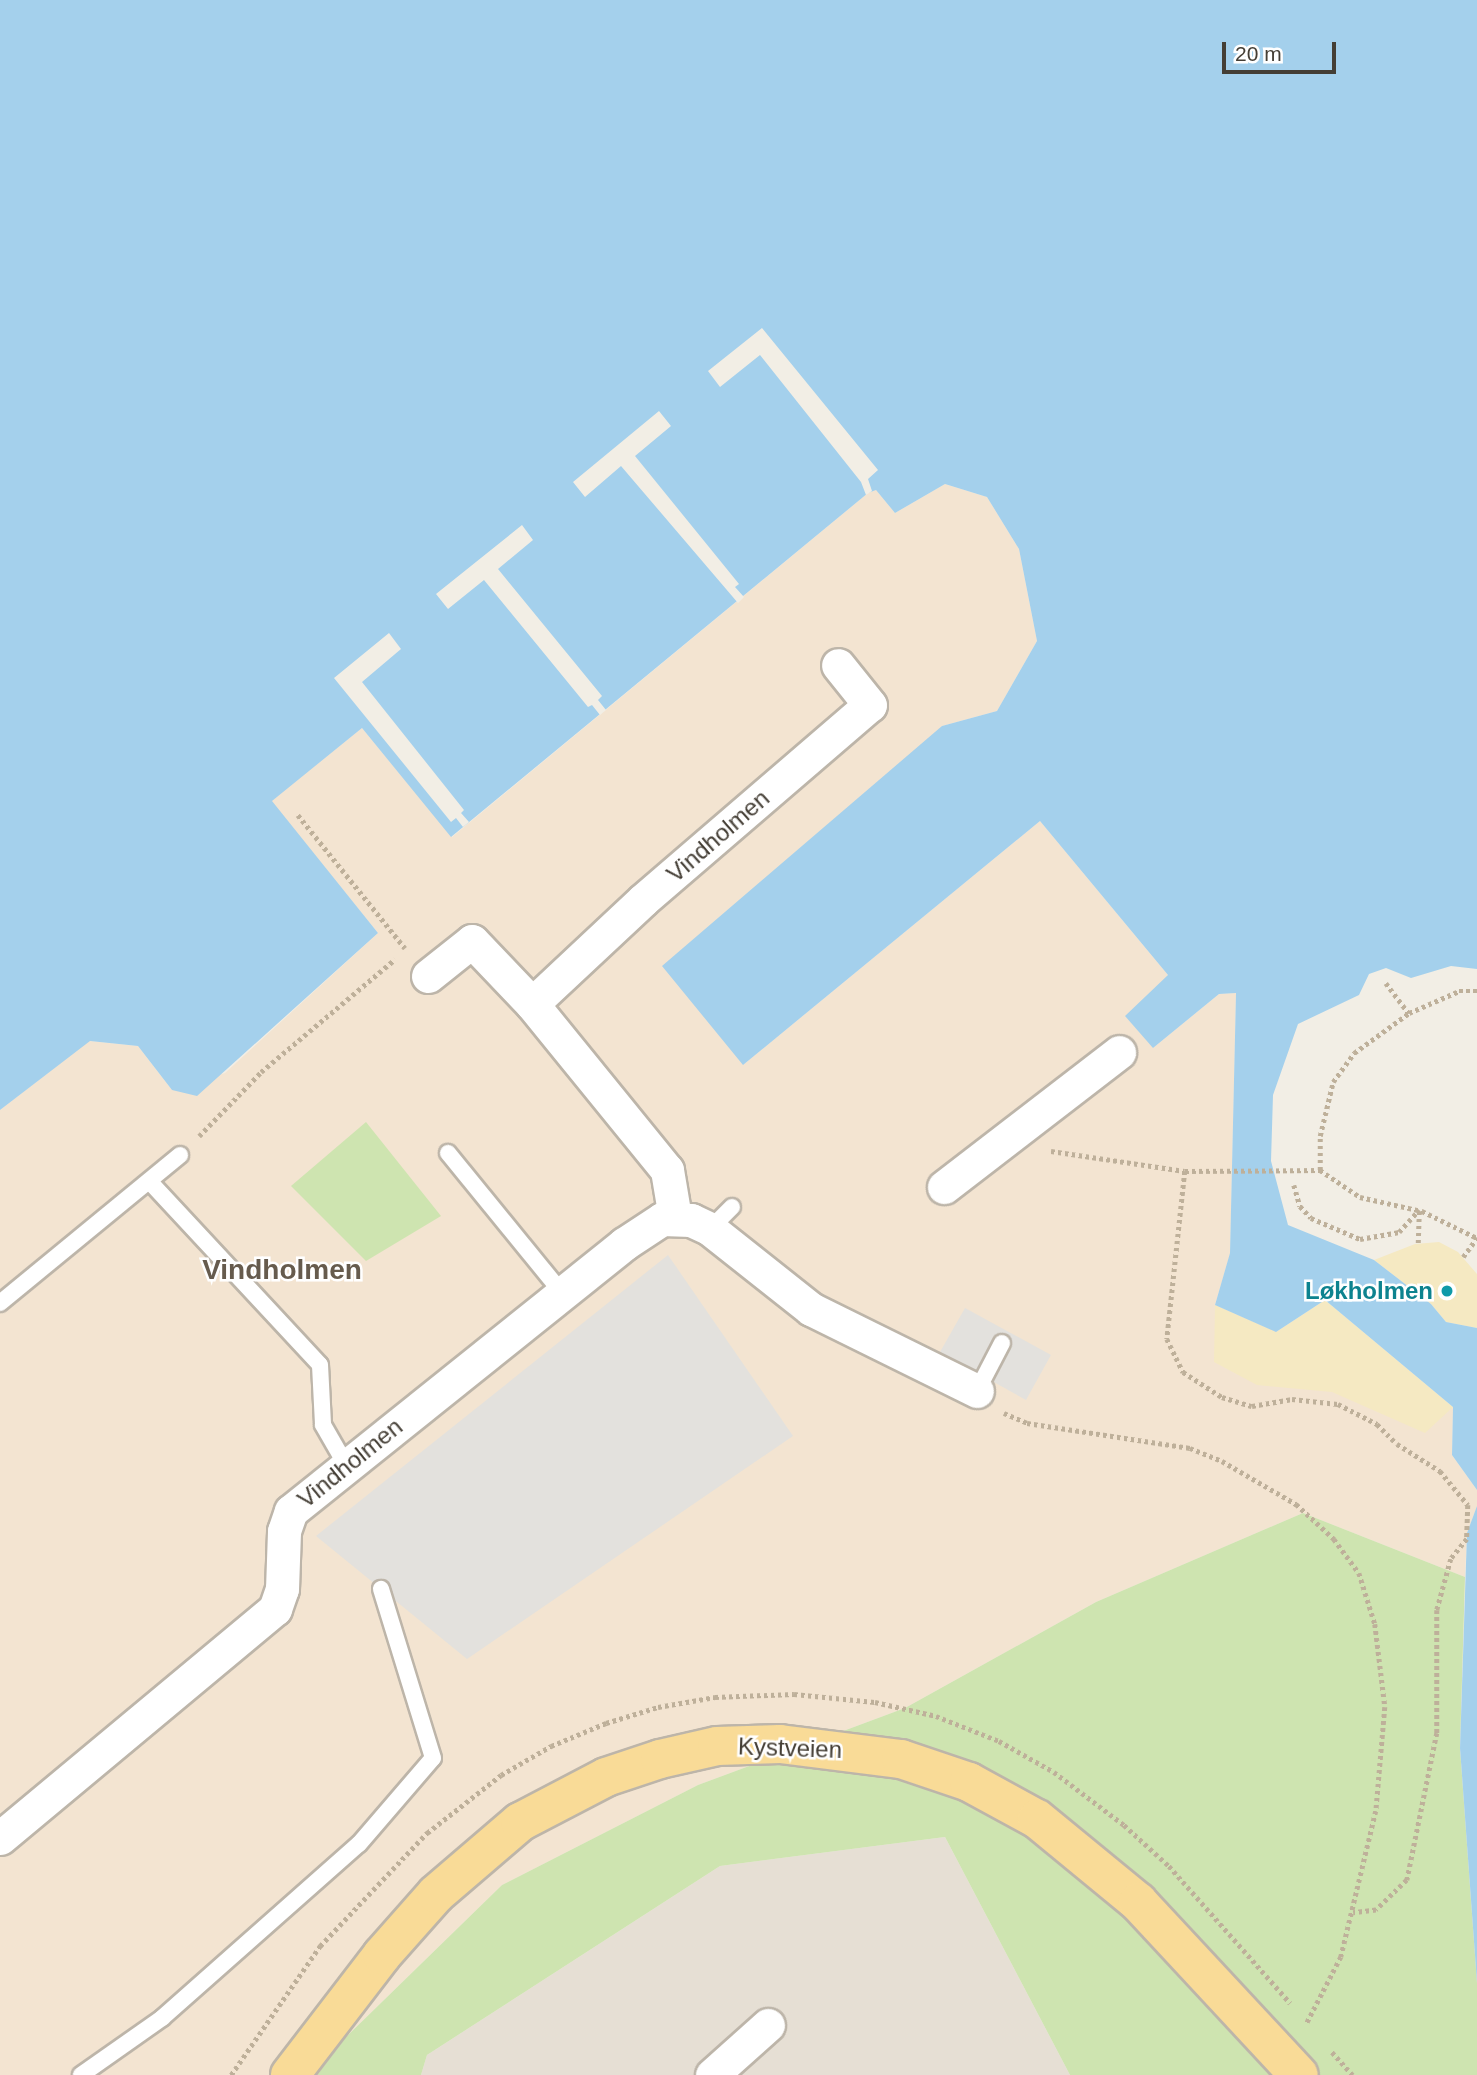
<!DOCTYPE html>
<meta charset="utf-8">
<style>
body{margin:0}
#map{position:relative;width:1477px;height:2075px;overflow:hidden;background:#f2eee5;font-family:Arial,sans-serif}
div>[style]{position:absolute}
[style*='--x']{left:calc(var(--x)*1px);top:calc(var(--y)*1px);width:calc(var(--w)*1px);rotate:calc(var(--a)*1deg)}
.residential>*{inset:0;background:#e6dfd4}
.commercial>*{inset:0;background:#f3e4d1}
.green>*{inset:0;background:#cee4b0}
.sand>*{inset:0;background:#f5e9c2}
.parking>*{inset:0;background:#e3e1dd}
.water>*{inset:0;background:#a4d0ec}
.pier>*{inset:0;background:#f2eee5}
.path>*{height:4.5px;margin-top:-2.25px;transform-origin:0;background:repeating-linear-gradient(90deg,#beb09a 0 3.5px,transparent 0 7px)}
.roads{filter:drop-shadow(2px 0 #bdb5a9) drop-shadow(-2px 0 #bdb5a9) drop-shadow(0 2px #bdb5a9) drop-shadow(0 -2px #bdb5a9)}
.service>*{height:16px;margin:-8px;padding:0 8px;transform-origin:8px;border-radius:8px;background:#fff}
.minor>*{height:33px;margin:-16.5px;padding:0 16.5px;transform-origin:16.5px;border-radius:16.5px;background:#fff}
.primary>*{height:38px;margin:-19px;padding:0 19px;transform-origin:19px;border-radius:19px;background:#f9db97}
.dots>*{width:19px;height:19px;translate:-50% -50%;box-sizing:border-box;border:4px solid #fff;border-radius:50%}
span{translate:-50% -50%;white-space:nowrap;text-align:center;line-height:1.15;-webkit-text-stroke:5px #fff;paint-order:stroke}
.street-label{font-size:24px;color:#443e35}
.culture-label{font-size:24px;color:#0d838f;font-weight:700}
.right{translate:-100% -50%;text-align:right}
.quarter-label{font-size:28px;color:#665b4d;font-weight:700}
.scale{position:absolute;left:1222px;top:42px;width:114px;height:32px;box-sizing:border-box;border:4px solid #443e35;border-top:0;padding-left:9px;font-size:21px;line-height:24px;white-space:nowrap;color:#443e35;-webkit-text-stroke:5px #fff;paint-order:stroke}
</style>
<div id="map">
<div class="residential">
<div style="clip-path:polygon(945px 1837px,1070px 2075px,421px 2075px,427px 2055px,720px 1866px)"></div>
</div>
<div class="commercial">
<div style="clip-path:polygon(945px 484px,987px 497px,1019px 549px,1037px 641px,997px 711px,942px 726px,743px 1065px,1040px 821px,1168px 975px,1153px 1048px,1219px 994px,1236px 993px,1230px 1254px,1215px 1305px,1453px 1407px,1452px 1455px,1477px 1490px,1477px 1506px,1467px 1533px,1465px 1577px,1303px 1513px,1096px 1602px,905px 1708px,698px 1785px,502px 1885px,346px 2037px,317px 2075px,0 2075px,0 1110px,89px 1041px,138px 1046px,172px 1090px,225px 1073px,378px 933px,271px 801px,362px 728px,452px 837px,868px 493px,876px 490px,895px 513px)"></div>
</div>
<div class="green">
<div style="clip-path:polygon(366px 1122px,441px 1216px,366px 1261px,291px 1186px)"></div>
<div style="clip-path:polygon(1303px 1513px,1465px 1577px,1460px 1748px,1477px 1983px,1477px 2075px,1070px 2075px,945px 1837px,720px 1866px,427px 2055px,421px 2075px,317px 2075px,346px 2037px,502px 1885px,698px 1785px,905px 1708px,1096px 1602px)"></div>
</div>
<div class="sand">
<div style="clip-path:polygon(1439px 1242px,1458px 1252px,1477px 1274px,1477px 1328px,1446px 1322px,1431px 1304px,1374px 1260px,1415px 1244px)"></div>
<div style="clip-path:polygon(1325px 1300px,1453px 1407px,1425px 1433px,1332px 1392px,1257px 1385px,1214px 1362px,1215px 1305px,1276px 1332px)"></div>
</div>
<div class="parking">
<div style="clip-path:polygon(668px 1255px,793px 1436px,467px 1659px,316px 1536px)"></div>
<div style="clip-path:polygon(965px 1308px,1051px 1355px,1026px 1400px,940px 1352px)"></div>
</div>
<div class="water">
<div style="clip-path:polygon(0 0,1477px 0,1477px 969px,1451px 966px,1411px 978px,1386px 968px,1369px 974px,1359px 995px,1298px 1024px,1273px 1095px,1271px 1161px,1288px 1225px,1374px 1260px,1431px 1304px,1446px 1322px,1477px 1328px,1477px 1490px,1452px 1455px,1453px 1407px,1325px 1300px,1276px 1332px,1215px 1305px,1230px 1253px,1236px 993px,1219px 994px,1153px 1048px,1125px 1016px,1168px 975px,1040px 821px,743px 1065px,662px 966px,942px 726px,997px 711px,1037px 641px,1019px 549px,987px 497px,945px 484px,895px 513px,876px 490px,868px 493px,451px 837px,362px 728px,272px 801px,378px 933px,197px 1096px,172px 1090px,138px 1046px,90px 1041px,0 1110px)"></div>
<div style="clip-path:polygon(1477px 1506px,1477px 1983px,1460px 1748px,1467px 1533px)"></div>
</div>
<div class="pier">
<div style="clip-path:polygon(762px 328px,878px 470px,868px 479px,872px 491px,866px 495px,861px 482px,760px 355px,720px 387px,708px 371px)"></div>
<div style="clip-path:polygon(659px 411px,671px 426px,635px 456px,739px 584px,735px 587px,744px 597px,738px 603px,621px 466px,585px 497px,573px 482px)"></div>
<div style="clip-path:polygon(522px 525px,533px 540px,498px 569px,602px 696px,598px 700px,606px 710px,600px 715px,592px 705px,588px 707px,484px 580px,448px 609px,436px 594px)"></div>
<div style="clip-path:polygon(389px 633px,401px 649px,362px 682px,464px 810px,461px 813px,469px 822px,463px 827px,456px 818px,451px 822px,334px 678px)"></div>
</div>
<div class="path">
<div style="--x:298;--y:815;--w:171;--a:51.2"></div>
<div style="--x:1386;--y:983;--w:38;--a:53"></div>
<div style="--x:199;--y:1136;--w:89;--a:-45.9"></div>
<div style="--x:261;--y:1072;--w:175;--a:-40.1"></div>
<div style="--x:1051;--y:1151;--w:135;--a:8.5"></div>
<div style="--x:1185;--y:1171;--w:135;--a:-0.4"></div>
<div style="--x:1320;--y:1170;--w:48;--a:34"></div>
<div style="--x:1360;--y:1197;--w:64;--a:12.7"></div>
<div style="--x:1422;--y:1211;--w:61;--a:26.1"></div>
<div style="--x:1320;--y:1170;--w:34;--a:-90"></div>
<div style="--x:1320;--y:1136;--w:56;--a:-76.5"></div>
<div style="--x:1333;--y:1082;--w:36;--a:-54"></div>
<div style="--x:1354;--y:1053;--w:68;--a:-36"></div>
<div style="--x:1409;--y:1013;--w:55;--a:-23.7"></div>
<div style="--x:1459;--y:991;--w:18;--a:0"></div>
<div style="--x:1185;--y:1171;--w:169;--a:96.1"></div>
<div style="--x:1167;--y:1339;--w:37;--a:64"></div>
<div style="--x:1183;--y:1372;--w:46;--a:32.7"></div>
<div style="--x:1222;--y:1397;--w:31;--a:17"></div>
<div style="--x:1252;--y:1406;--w:41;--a:-9.9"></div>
<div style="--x:1292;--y:1399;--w:46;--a:6.2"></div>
<div style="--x:1338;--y:1404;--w:44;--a:27.1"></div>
<div style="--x:1377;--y:1424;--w:28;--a:45"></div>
<div style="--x:1397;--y:1444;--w:51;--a:32.1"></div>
<div style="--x:1440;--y:1471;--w:44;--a:50.5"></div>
<div style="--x:1468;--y:1505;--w:34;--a:92"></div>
<div style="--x:1467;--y:1539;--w:26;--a:129"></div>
<div style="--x:1451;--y:1559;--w:53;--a:105.4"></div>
<div style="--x:1437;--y:1610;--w:123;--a:90"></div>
<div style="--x:1437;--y:1733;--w:150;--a:101.5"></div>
<div style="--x:1407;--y:1880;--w:43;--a:135.9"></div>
<div style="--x:1376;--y:1910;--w:23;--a:173"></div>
<div style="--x:1294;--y:1185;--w:22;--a:74"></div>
<div style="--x:1300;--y:1206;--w:16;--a:47"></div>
<div style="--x:1311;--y:1218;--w:53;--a:23.2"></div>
<div style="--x:1360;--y:1239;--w:40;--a:-10"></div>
<div style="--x:1399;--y:1232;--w:30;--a:-48"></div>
<div style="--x:1418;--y:1243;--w:32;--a:-88"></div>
<div style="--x:1463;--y:1257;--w:24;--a:-54"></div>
<div style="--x:1004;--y:1413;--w:25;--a:23"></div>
<div style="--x:1027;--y:1423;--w:165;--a:8.7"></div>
<div style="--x:1190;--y:1448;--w:35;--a:22"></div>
<div style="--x:1222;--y:1461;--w:86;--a:30.2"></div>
<div style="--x:1296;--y:1504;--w:52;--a:42.6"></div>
<div style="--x:1334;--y:1539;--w:42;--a:53.7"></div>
<div style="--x:1359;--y:1573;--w:53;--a:72.6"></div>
<div style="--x:1375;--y:1624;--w:84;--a:83.1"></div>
<div style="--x:1385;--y:1707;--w:104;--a:94.9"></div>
<div style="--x:1376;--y:1811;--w:150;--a:103.5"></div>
<div style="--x:1341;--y:1957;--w:74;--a:117.3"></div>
<div style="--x:1332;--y:2052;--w:31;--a:48"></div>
<div style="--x:231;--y:2075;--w:157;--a:-55.4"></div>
<div style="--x:320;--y:1946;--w:156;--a:-46.6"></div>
<div style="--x:427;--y:1833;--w:94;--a:-38.1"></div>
<div style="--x:501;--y:1775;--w:58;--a:-30.1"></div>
<div style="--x:551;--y:1746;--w:60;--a:-22.7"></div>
<div style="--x:606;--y:1723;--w:54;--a:-17.1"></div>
<div style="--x:658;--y:1707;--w:58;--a:-10"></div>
<div style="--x:715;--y:1697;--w:79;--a:-2.2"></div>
<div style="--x:794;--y:1694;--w:81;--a:5.6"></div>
<div style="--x:875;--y:1702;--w:63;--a:12.9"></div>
<div style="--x:936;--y:1716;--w:68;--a:21.6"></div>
<div style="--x:999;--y:1741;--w:63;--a:29.4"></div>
<div style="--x:1054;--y:1772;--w:88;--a:37.1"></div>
<div style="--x:1124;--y:1825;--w:61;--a:42.3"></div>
<div style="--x:1169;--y:1866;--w:183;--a:48.5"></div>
</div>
<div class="roads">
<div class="service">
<div style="--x:448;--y:1153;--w:181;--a:50.8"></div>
<div style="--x:151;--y:1183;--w:248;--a:47.1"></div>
<div style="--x:320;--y:1365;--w:60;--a:87.1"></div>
<div style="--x:323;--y:1425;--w:46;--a:60.1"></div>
<div style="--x:710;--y:1229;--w:31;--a:-45"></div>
<div style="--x:0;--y:1303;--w:233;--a:-39.4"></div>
<div style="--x:977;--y:1391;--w:54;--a:-62.5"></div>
<div style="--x:81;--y:2075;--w:99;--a:-35.1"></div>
<div style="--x:162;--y:2018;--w:263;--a:-41.5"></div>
<div style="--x:359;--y:1844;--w:113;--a:-49.3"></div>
<div style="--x:433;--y:1758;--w:177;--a:-107.1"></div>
</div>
<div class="minor">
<div style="--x:428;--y:976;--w:56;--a:-38.5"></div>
<div style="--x:472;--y:941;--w:87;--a:46.4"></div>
<div style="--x:532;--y:1004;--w:214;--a:50.9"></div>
<div style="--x:667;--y:1170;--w:49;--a:80.5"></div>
<div style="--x:532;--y:1004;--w:152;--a:-43.1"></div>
<div style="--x:643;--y:900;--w:299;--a:-40.7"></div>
<div style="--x:870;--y:705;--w:51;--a:-128.7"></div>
<div style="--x:944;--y:1187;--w:221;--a:-37.6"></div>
<div style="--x:0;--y:1838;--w:358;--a:-39.8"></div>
<div style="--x:275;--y:1609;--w:21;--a:-71"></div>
<div style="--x:282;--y:1589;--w:58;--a:-88"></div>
<div style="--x:284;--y:1531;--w:21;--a:-71"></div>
<div style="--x:291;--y:1511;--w:427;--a:-38.7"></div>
<div style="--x:624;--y:1244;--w:45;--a:-33.3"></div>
<div style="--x:662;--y:1219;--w:29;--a:2"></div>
<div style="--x:691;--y:1220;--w:21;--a:25"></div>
<div style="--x:710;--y:1229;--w:129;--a:38.4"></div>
<div style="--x:811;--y:1309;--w:185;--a:26.3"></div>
<div style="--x:712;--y:2075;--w:75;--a:-41.8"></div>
</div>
<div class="primary">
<div style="--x:290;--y:2075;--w:151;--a:-52.5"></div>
<div style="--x:382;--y:1955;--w:81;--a:-48.5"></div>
<div style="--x:436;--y:1894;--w:111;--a:-40.6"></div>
<div style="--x:520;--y:1822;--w:97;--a:-27.6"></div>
<div style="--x:606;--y:1777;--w:57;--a:-18.4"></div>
<div style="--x:660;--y:1759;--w:58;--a:-12.8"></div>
<div style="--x:717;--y:1746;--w:63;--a:-1.8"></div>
<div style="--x:780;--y:1744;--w:122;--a:7.1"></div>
<div style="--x:901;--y:1759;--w:72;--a:18.7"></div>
<div style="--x:969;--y:1782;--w:77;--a:28.6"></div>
<div style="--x:1037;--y:1819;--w:131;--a:39.4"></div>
<div style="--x:1138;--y:1902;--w:236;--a:47.1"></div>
</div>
</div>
<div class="dots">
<div style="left:1447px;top:1291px;background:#0f9aa8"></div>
</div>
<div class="street-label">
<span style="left:718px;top:836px;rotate:-41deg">Vindholmen</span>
<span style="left:350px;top:1463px;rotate:-39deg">Vindholmen</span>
<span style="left:790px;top:1748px;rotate:2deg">Kystveien</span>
</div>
<div class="culture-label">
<span class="right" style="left:1433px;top:1291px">Løkholmen</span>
</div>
<div class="quarter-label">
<span style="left:282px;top:1270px">Vindholmen</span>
</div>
<div class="scale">20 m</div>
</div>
